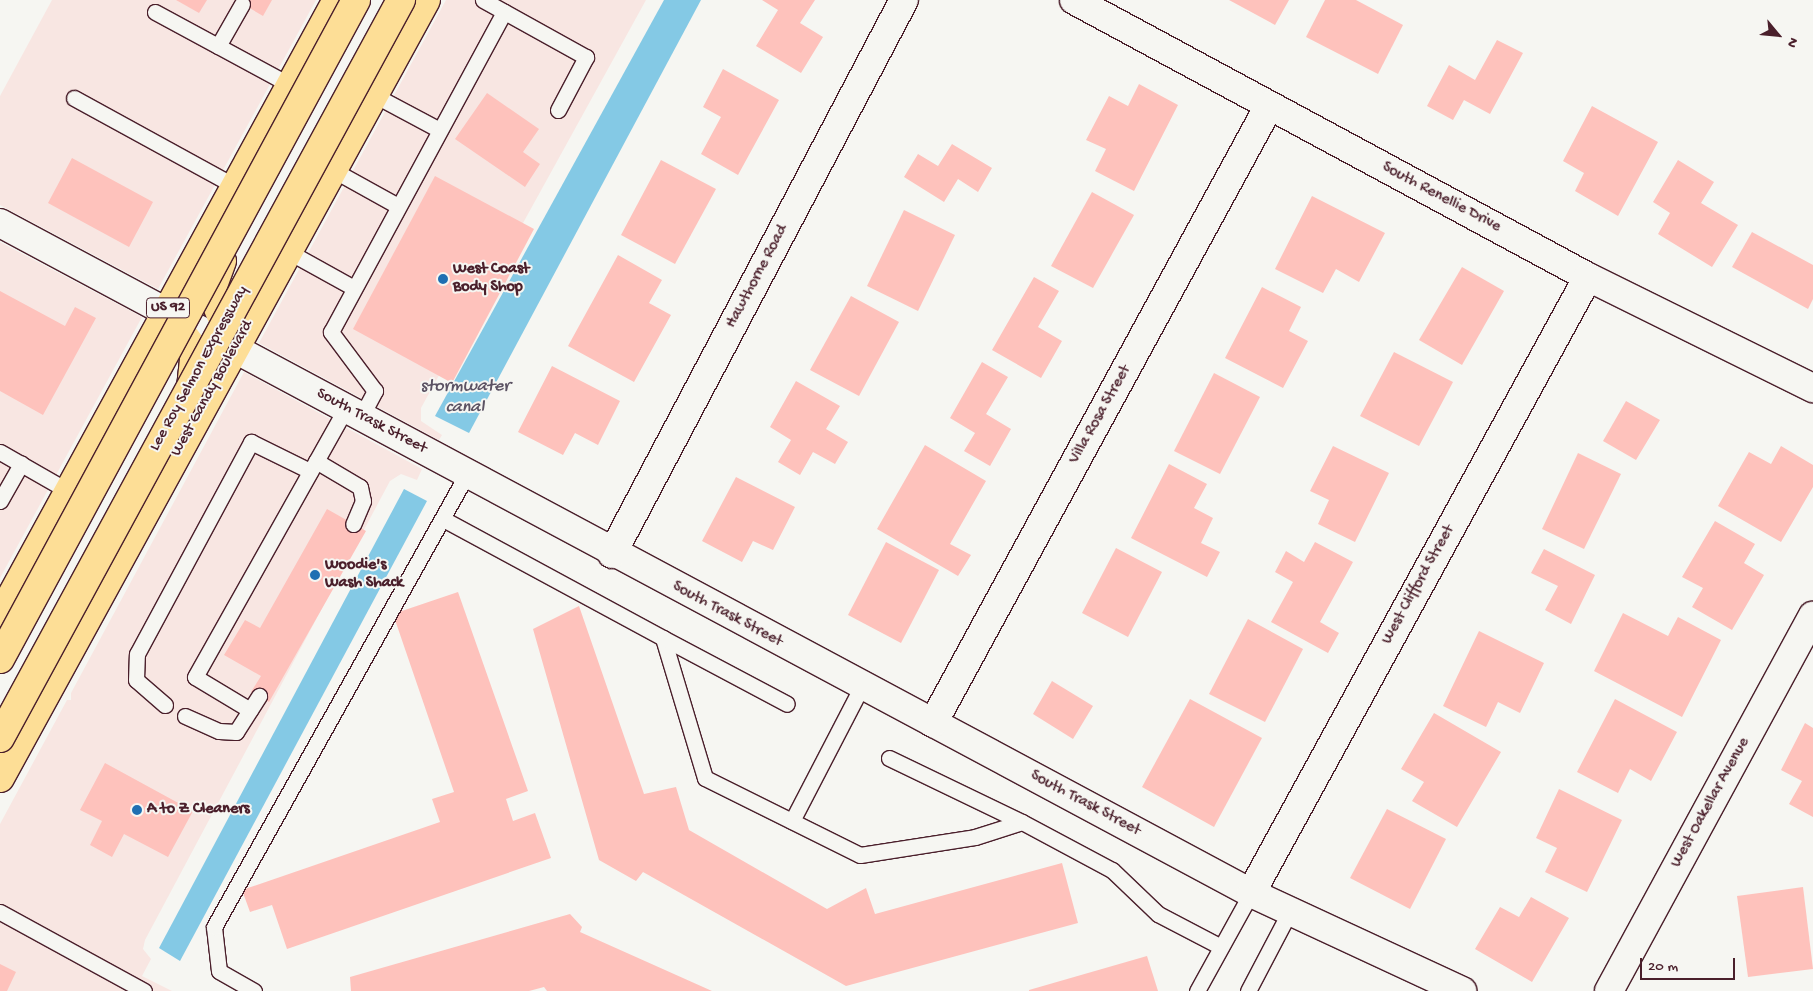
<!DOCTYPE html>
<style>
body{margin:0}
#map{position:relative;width:1813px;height:991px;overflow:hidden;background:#f6f6f2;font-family:"Gochi Hand",sans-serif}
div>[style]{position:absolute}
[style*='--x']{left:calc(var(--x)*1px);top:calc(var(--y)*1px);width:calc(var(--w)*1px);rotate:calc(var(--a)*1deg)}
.built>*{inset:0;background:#f8e6e2}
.water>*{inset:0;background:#84c9e5}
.building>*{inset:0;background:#fec2bc}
.roads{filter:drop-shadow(1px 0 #4a1f2b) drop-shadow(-1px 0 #4a1f2b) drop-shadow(0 1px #4a1f2b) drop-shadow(0 -1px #4a1f2b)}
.service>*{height:15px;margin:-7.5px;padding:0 7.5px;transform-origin:7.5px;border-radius:7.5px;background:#f6f6f2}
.minor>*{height:28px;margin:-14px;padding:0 14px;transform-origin:14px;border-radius:14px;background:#f6f6f2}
.primary>*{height:28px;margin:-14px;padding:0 14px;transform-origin:14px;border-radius:14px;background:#fdde96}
.bridges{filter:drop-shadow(1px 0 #4a1f2b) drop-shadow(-1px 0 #4a1f2b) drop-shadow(0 1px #4a1f2b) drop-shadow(0 -1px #4a1f2b)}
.motorway-bridge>*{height:28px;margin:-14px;padding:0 14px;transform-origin:14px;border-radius:14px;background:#fdde96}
.dots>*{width:14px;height:14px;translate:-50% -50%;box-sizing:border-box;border:2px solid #f6f6f2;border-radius:50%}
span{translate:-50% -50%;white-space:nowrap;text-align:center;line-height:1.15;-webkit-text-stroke:4px #f6f6f2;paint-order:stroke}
.shield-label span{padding:1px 4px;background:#f6f6f2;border:1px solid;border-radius:4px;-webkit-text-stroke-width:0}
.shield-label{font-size:15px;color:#4a1f2b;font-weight:700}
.street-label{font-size:16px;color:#4a1f2b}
.poi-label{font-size:16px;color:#4a1f2b;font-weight:700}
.left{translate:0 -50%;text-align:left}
.water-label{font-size:18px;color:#5b5263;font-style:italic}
.north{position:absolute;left:1753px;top:10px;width:50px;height:50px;-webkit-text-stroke:4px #f6f6f2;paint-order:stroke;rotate:118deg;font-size:14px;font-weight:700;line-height:20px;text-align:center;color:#4a1f2b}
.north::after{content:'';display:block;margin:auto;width:18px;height:22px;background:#4a1f2b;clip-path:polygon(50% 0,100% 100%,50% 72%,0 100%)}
.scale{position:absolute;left:1640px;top:958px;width:95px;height:22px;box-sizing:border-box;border:2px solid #4a1f2b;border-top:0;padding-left:6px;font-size:15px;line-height:18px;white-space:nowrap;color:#4a1f2b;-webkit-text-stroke:4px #f6f6f2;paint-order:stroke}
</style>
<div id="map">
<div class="built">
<div style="clip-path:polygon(52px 0,316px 0,158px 289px,0 205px,0 96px)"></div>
<div style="clip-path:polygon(446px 0,646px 0,421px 408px,421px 421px,442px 435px,439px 440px,259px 343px)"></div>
<div style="clip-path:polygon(0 242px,142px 317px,0 578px)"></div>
<div style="clip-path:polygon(244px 372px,422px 469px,417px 480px,401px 474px,390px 481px,145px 940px,143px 949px,151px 959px,142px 976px,172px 991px,0 991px,0 824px,67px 700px,71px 700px,71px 693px)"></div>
</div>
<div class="water">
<div style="clip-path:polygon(664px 0,701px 0,469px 433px,435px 416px)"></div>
<div style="clip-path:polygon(404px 489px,427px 501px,180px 961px,159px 948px)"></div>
</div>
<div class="building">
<div style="clip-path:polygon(176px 0,207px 0,199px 13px)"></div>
<div style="clip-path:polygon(236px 0,272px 0,263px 16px)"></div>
<div style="clip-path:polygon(762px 0,815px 0,800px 23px,823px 37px,801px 73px,756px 46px,778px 10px)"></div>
<div style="clip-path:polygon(1229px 0,1289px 0,1275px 25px)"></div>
<div style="clip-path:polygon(1325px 0,1356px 0,1403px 25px,1378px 74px,1306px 37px)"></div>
<div style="clip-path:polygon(1497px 40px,1523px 53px,1490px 114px,1464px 100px,1453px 120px,1427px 106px,1449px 65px,1475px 80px)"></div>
<div style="clip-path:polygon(723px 69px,779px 100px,738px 175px,701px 154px,721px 117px,703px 107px)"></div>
<div style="clip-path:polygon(1139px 84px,1178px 105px,1134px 191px,1095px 171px,1106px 149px,1086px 140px,1109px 96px,1128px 106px)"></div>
<div style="clip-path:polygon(487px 93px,539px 129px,523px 152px,540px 164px,525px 187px,455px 139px)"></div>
<div style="clip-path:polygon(1592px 106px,1658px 142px,1618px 216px,1575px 191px,1584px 173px,1563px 161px)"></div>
<div style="clip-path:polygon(952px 144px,992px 168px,978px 192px,958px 179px,944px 202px,904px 177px,918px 154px,938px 166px)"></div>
<div style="clip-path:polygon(72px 158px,153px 202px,129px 247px,48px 203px)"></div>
<div style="clip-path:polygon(661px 160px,716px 189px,675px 264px,621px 235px)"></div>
<div style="clip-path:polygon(1678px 160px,1714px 182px,1701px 203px,1738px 225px,1712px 267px,1658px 234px,1670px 213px,1653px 202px)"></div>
<div style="clip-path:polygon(435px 176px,534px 229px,452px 383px,353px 329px)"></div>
<div style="clip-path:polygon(1092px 192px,1134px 215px,1093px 288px,1051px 266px)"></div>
<div style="clip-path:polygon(1312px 196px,1385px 233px,1359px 282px,1336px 269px,1323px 293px,1275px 269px)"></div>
<div style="clip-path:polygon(904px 210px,955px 235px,918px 311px,867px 286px)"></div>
<div style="clip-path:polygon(1752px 232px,1813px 265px,1813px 299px,1808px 309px,1732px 267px)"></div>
<div style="clip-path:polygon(618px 255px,662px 280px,649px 303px,671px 315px,634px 382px,568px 346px)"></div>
<div style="clip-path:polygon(1462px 267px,1504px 291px,1462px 365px,1419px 340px)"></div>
<div style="clip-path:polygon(1034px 277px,1059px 291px,1038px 327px,1062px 341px,1041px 378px,992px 350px)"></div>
<div style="clip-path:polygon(1262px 287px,1301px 307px,1289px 331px,1308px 341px,1283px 388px,1225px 358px)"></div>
<div style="clip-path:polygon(0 291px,65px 326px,75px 307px,96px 318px,43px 415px,0 391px)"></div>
<div style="clip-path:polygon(851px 296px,899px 322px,859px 396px,810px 370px)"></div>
<div style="clip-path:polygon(1394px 352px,1453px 382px,1419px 446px,1360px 416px)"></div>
<div style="clip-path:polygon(982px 362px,1008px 377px,986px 414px,1011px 429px,990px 466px,964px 451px,975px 433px,950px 418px)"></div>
<div style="clip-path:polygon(552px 366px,620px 401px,598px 445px,575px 433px,563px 455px,518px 432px)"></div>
<div style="clip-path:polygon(1214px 373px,1260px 397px,1220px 474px,1174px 451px)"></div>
<div style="clip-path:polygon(796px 381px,840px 406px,826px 429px,848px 442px,835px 464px,813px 452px,800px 475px,778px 462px,791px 440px,770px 427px)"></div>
<div style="clip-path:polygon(1626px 401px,1660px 420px,1636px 460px,1603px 441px)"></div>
<div style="clip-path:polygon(925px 445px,986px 481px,950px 544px,971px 555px,958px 576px,877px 529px)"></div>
<div style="clip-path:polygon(1333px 446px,1389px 473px,1355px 542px,1318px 524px,1329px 500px,1310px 491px)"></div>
<div style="clip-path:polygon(1781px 446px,1813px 465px,1813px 487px,1781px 542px,1718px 506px,1749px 452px,1771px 464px)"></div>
<div style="clip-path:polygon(1578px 453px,1621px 474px,1584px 549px,1542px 529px)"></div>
<div style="clip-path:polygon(1169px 464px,1207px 484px,1194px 508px,1213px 518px,1201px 543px,1220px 552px,1207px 577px,1131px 538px)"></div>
<div style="clip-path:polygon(736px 477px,795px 507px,773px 550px,753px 541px,742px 562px,702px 541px)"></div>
<div style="clip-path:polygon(327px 509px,366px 531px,269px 702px,251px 692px,261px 676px,224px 655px,245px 620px,260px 628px)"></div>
<div style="clip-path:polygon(1715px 521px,1755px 544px,1744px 563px,1764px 575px,1732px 630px,1692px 607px,1703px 588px,1682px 577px)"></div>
<div style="clip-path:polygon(886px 542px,939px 570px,901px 643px,848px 615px)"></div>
<div style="clip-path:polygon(1315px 542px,1353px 562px,1320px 622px,1339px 633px,1328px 653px,1271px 622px,1293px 582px,1275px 572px,1286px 551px,1304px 562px)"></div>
<div style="clip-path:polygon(1116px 548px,1162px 572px,1128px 637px,1082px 613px)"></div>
<div style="clip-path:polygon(1544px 549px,1595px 575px,1571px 624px,1545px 610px,1558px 586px,1531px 573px)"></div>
<div style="clip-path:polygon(458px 592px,528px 791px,506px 799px,513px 821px,535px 813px,551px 858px,287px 949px,272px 905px,250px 912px,242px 890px,440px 822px,432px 799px,454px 792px,393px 614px)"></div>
<div style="clip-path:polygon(579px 606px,644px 794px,676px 787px,689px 830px,827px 909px,866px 888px,875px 914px,1062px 863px,1078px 923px,846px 986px,643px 872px,636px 881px,599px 860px,533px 629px)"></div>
<div style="clip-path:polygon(1623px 613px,1668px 636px,1678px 617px,1721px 640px,1682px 717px,1594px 671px)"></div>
<div style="clip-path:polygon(1248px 619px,1303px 649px,1265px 722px,1209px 694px)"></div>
<div style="clip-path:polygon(1479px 631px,1544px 663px,1520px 713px,1498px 702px,1486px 727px,1443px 706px)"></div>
<div style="clip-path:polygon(1052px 681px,1093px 706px,1073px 739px,1033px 714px)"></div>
<div style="clip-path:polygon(1190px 699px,1262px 738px,1214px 827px,1142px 787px)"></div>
<div style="clip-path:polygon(1615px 699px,1677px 732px,1651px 781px,1630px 769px,1618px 793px,1577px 772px)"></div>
<div style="clip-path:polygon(1434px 713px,1501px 752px,1457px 827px,1412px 801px,1424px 782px,1401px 769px)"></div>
<div style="clip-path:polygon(1805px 723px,1813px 728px,1813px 817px,1789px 804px,1802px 781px,1781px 770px)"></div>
<div style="clip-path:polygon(105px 763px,193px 811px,168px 857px,124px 834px,112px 857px,90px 845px,102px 821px,80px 810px)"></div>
<div style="clip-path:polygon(1559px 789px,1622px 820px,1587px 892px,1545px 872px,1557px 848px,1536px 838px)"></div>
<div style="clip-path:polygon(1387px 809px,1446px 839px,1410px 909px,1350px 878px)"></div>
<div style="clip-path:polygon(1803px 887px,1813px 969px,1748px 977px,1737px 896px)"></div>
<div style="clip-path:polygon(1531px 897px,1569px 918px,1532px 982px,1475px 949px,1500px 907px,1519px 917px)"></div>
<div style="clip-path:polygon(570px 914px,582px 927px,580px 932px,712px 991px,547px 991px,544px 987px,529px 991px,351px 991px,350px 977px)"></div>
<div style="clip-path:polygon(1147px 956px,1158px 991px,1029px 991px,1029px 990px)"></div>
<div style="clip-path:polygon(0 964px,16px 972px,7px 991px,0 991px)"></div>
</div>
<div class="roads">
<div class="service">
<div style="--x:483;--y:0;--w:118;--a:29"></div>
<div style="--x:586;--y:57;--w:60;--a:117.8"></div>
<div style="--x:242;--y:4;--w:48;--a:119.7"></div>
<div style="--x:218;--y:46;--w:82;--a:28.4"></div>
<div style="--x:155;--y:12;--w:72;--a:28.4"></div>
<div style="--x:374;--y:95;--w:72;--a:28"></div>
<div style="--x:74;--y:98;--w:183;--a:28.7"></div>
<div style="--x:333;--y:170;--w:74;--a:29"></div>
<div style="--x:289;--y:252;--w:74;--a:29"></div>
<div style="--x:361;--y:417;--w:30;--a:-62"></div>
<div style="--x:375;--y:391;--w:74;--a:-126.7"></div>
<div style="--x:331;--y:332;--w:364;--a:-61.6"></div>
<div style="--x:0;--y:452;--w:78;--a:29.8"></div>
<div style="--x:316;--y:461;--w:51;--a:30.6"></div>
<div style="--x:360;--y:487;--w:14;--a:78"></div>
<div style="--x:363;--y:501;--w:25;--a:113"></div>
<div style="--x:0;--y:501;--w:43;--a:-60.4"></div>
<div style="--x:443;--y:519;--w:250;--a:28.4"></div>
<div style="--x:663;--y:638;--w:146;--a:73.3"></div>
<div style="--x:705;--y:778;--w:173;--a:26.4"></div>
<div style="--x:860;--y:855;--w:116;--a:-8.9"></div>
<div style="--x:975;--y:837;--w:49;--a:-17.7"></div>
<div style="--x:1022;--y:822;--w:102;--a:28.1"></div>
<div style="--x:1112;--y:870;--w:64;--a:43.7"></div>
<div style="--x:1158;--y:914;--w:71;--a:27.6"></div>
<div style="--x:663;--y:638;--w:140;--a:28"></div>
<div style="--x:165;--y:705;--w:38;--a:-139"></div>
<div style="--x:136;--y:680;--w:26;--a:-88"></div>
<div style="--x:137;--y:654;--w:241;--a:-61.7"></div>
<div style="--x:251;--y:442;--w:66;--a:26.2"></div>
<div style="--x:250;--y:710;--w:64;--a:-149"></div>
<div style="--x:195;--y:677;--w:308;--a:-60.7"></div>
<div style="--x:185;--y:716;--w:37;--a:24"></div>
<div style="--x:219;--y:731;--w:17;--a:3"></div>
<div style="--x:236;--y:732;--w:43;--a:-57.4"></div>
<div style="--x:889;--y:758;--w:148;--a:25.7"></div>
<div style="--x:792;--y:821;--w:152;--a:-62.6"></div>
<div style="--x:0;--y:912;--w:164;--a:28.7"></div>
<div style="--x:254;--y:991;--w:40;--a:-150.3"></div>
<div style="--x:219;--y:971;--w:44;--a:-96.5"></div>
<div style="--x:214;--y:927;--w:519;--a:-60.82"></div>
<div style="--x:1197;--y:991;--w:112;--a:-61.1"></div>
<div style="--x:1248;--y:991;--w:90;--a:-62.3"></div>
</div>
<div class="minor">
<div style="--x:1074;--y:0;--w:584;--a:28.32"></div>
<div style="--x:1588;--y:277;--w:251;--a:26.3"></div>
<div style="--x:0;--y:223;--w:1419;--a:28.17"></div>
<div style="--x:1251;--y:893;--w:233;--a:24.9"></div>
<div style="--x:612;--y:554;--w:626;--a:-62.21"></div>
<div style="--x:933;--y:723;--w:703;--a:-61.43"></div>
<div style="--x:1251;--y:893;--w:702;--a:-61.32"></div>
<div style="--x:1609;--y:991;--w:427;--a:-61.5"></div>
</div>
<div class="primary">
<div style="--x:222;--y:261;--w:33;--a:110"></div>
<div style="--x:211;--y:292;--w:53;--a:66.8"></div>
<div style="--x:166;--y:312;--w:48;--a:52.7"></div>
<div style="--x:195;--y:350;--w:36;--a:96"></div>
<div style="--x:0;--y:617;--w:703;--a:-61.36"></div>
<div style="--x:0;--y:778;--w:887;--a:-61.3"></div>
</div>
</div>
<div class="bridges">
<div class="motorway-bridge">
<div style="--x:0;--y:659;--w:749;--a:-61.62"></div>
<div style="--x:0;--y:738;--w:840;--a:-61.48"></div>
</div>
</div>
<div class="dots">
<div style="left:443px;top:279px;background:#1f6fb2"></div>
<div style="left:315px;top:575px;background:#1f6fb2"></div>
<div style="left:137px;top:810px;background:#1f6fb2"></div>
</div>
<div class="shield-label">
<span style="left:168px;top:308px">US 92</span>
</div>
<div class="street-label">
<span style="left:1441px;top:198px;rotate:28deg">South Renellie Drive</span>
<span style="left:758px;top:277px;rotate:-62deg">Hawthorne Road</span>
<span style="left:200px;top:369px;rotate:-61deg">Lee Roy Selmon Expressway</span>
<span style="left:213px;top:389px;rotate:-61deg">West Gandy Boulevard</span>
<span style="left:1101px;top:415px;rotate:-61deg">Villa Rosa Street</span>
<span style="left:371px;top:422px;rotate:28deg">South Trask Street</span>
<span style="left:1419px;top:585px;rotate:-61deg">West Clifford Street</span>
<span style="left:727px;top:615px;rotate:28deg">South Trask Street</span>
<span style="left:1711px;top:803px;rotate:-61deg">West Oakellar Avenue</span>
<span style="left:1085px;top:804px;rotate:28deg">South Trask Street</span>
</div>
<div class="poi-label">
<span class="left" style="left:453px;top:279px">West Coast<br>Body Shop</span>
<span class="left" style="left:325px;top:575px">Woodie's<br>Wash Shack</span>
<span class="left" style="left:147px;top:810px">A to Z Cleaners</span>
</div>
<div class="water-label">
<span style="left:465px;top:398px">stormwater<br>canal</span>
</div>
<div class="north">N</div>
<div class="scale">20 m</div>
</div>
